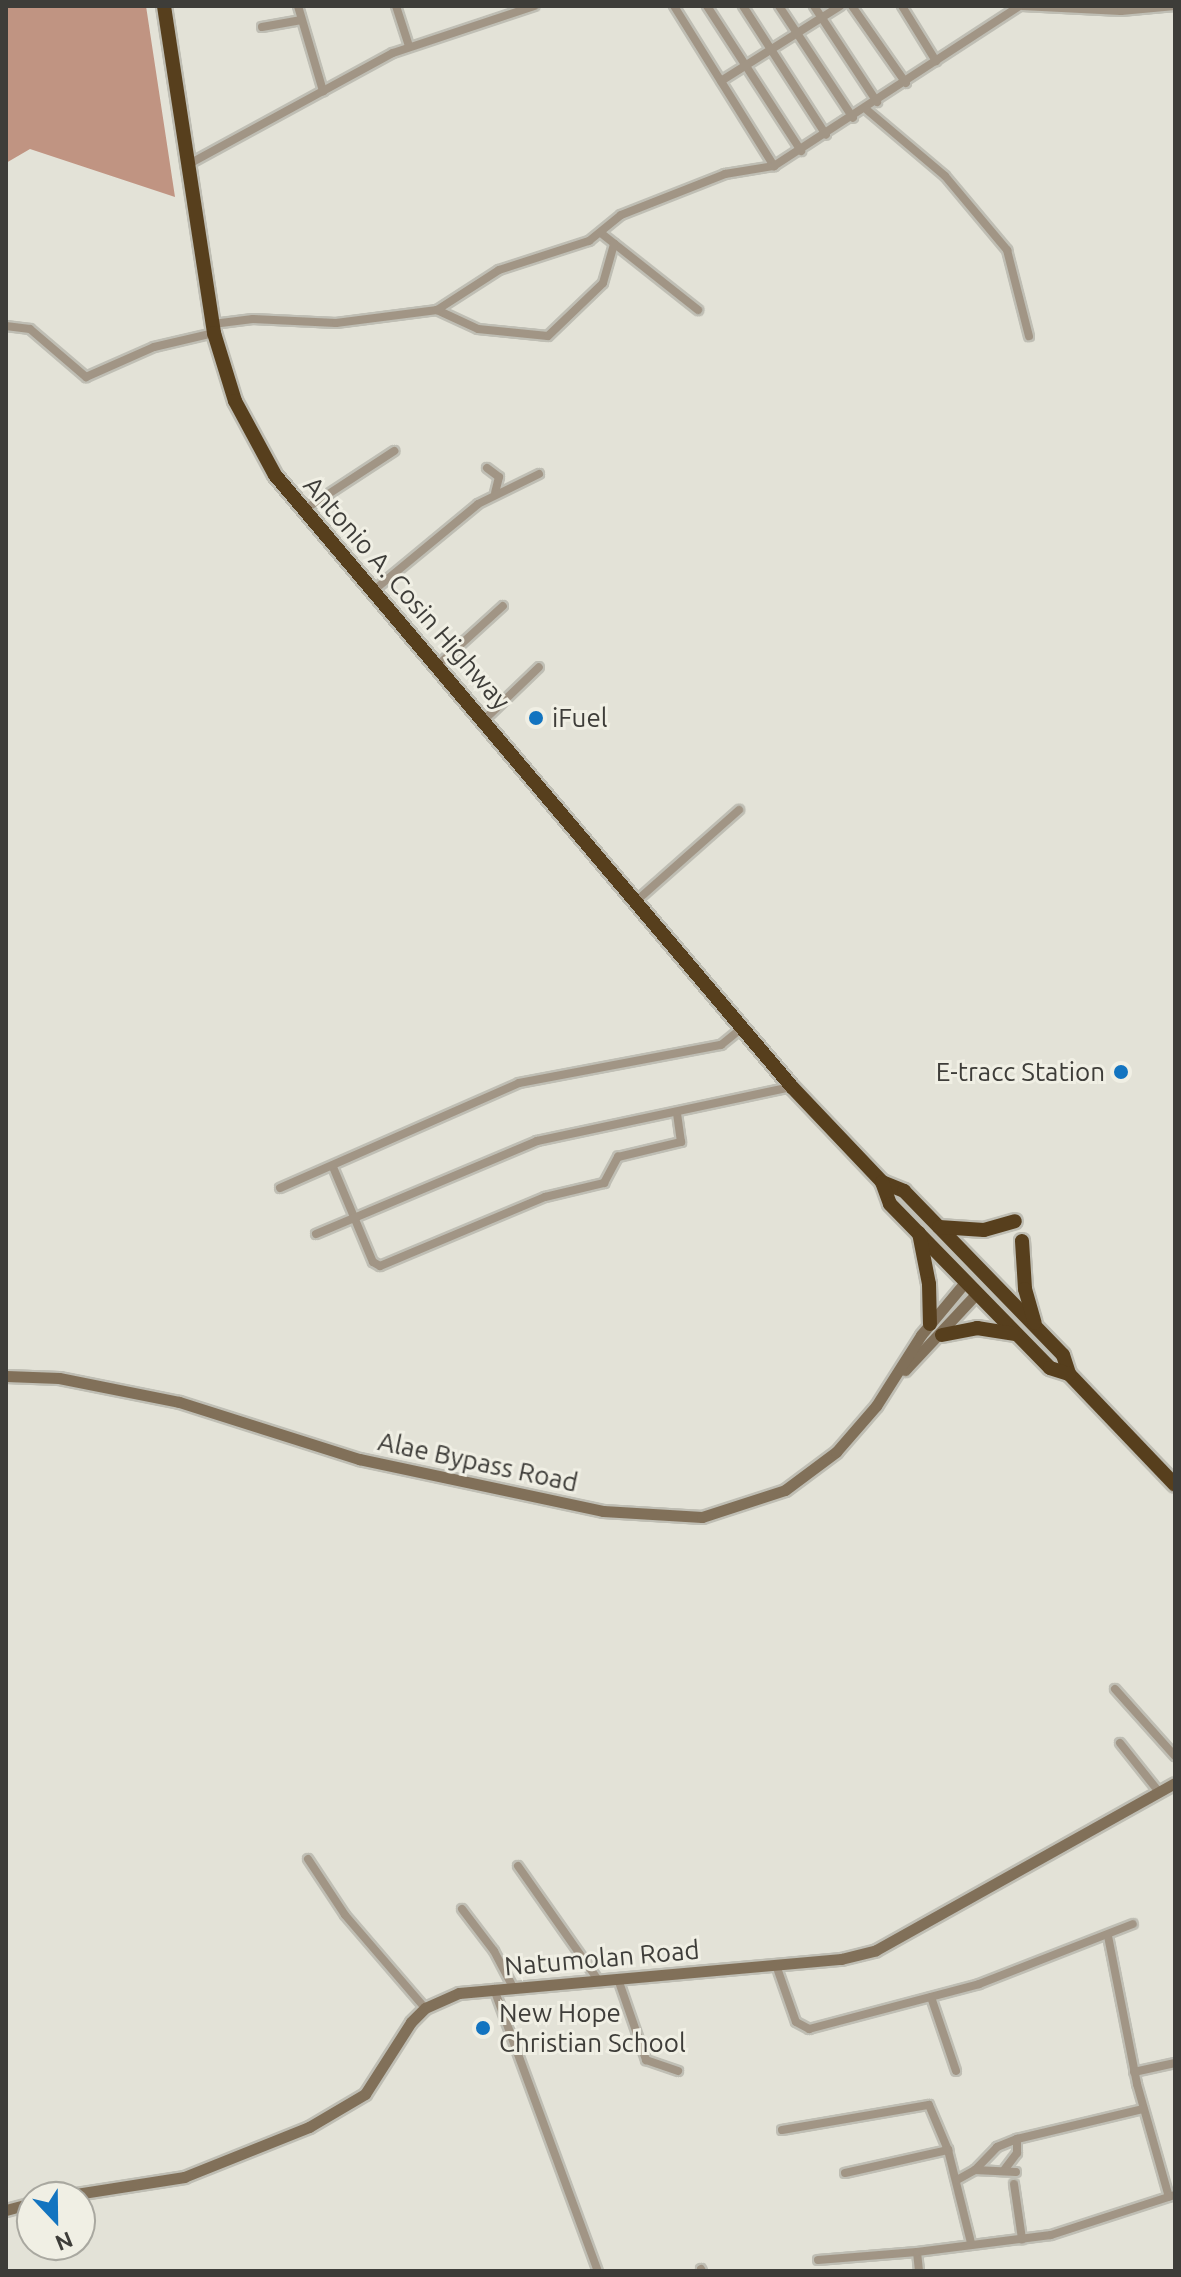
<!DOCTYPE html>
<style>
body{margin:0}
#map{position:relative;width:1181px;height:2277px;overflow:hidden;background:#e3e2d7;font-family:Ubuntu,sans-serif}
div>[style]{position:absolute}
[style*='--x']{left:calc(var(--x)*1px);top:calc(var(--y)*1px);width:calc(var(--w)*1px);rotate:calc(var(--a)*1deg)}
.forest>*{inset:0;background:#c09482}
.roads{filter:drop-shadow(2px 0 #bfbeb4) drop-shadow(-2px 0 #bfbeb4) drop-shadow(0 2px #bfbeb4) drop-shadow(0 -2px #bfbeb4)}
.street>*{height:8px;margin:-4px;padding:0 4px;transform-origin:4px;border-radius:4px;background:#a19585}
.secondary>*{height:11px;margin:-5.5px;padding:0 5.5px;transform-origin:5.5px;border-radius:5.5px;background:#817059}
.highway>*{height:14px;margin:-7px;padding:0 7px;transform-origin:7px;border-radius:7px;background:#573f1d}
.dots>*{width:22px;height:22px;translate:-50% -50%;box-sizing:border-box;border:4px solid #f0efe4;border-radius:50%}
span{translate:-50% -50%;white-space:nowrap;text-align:center;line-height:1.15;-webkit-text-stroke:6px #f0efe4;paint-order:stroke}
.street-label{font-size:26px;color:#3e3d39}
.poi-label{font-size:26px;color:#3e3d39}
.left{translate:0 -50%;text-align:left}
.right{translate:-100% -50%;text-align:right}
.frame{position:absolute;inset:0;border:8px solid #3e3d39;pointer-events:none}
.north{position:absolute;left:16px;top:2181px;width:80px;height:80px;box-sizing:border-box;background:#f0efe4;border:2px solid #a9a8a0;border-radius:50%;rotate:158deg;font-size:22px;font-weight:700;line-height:32px;text-align:center;color:#3e3d39}
.north::after{content:'';display:block;margin:auto;width:28px;height:36px;background:#1374c0;clip-path:polygon(50% 0,100% 100%,50% 72%,0 100%)}
</style>
<div id="map">
<div class="forest">
<div style="clip-path:polygon(6px 6px,146px 6px,175px 197px,30px 149px,6px 163px)"></div>
</div>
<div class="roads">
<div class="street">
<div style="--x:298;--y:6;--w:89;--a:73.6"></div>
<div style="--x:396;--y:6;--w:42;--a:72"></div>
<div style="--x:674;--y:6;--w:189;--a:58"></div>
<div style="--x:707;--y:6;--w:173;--a:57"></div>
<div style="--x:743;--y:6;--w:153;--a:57.2"></div>
<div style="--x:779;--y:6;--w:134;--a:56.5"></div>
<div style="--x:814;--y:6;--w:115;--a:56.7"></div>
<div style="--x:852;--y:6;--w:94;--a:55"></div>
<div style="--x:902;--y:6;--w:65;--a:58.3"></div>
<div style="--x:1022;--y:6;--w:99;--a:2.9"></div>
<div style="--x:1121;--y:11;--w:54;--a:-5.3"></div>
<div style="--x:262;--y:27;--w:40;--a:-10"></div>
<div style="--x:721;--y:81;--w:141;--a:-32.2"></div>
<div style="--x:867;--y:110;--w:102;--a:40.2"></div>
<div style="--x:945;--y:176;--w:97;--a:50"></div>
<div style="--x:1007;--y:250;--w:89;--a:75.7"></div>
<div style="--x:189;--y:164;--w:232;--a:-28.6"></div>
<div style="--x:393;--y:53;--w:149;--a:-18.4"></div>
<div style="--x:601;--y:233;--w:124;--a:38.4"></div>
<div style="--x:437;--y:310;--w:45;--a:24.9"></div>
<div style="--x:478;--y:329;--w:70;--a:5.7"></div>
<div style="--x:548;--y:336;--w:76;--a:-43.9"></div>
<div style="--x:603;--y:283;--w:41;--a:-74.2"></div>
<div style="--x:213;--y:324;--w:40;--a:-7.1"></div>
<div style="--x:253;--y:319;--w:83;--a:2.8"></div>
<div style="--x:336;--y:323;--w:102;--a:-7.3"></div>
<div style="--x:437;--y:310;--w:74;--a:-32.8"></div>
<div style="--x:499;--y:270;--w:95;--a:-17.9"></div>
<div style="--x:589;--y:241;--w:41;--a:-39.1"></div>
<div style="--x:621;--y:215;--w:112;--a:-21.5"></div>
<div style="--x:725;--y:174;--w:50;--a:-9.3"></div>
<div style="--x:774;--y:166;--w:293;--a:-33.1"></div>
<div style="--x:6;--y:326;--w:24;--a:7"></div>
<div style="--x:30;--y:329;--w:74;--a:40.6"></div>
<div style="--x:86;--y:377;--w:74;--a:-23.8"></div>
<div style="--x:154;--y:347;--w:62;--a:-13.1"></div>
<div style="--x:487;--y:468;--w:15;--a:37"></div>
<div style="--x:499;--y:477;--w:16;--a:104"></div>
<div style="--x:304;--y:510;--w:108;--a:-33.2"></div>
<div style="--x:373;--y:591;--w:136;--a:-39.6"></div>
<div style="--x:478;--y:504;--w:68;--a:-26.2"></div>
<div style="--x:437;--y:666;--w:89;--a:-42.3"></div>
<div style="--x:484;--y:720;--w:76;--a:-43.9"></div>
<div style="--x:635;--y:902;--w:139;--a:-41.5"></div>
<div style="--x:333;--y:1167;--w:103;--a:67.2"></div>
<div style="--x:373;--y:1262;--w:8;--a:30"></div>
<div style="--x:380;--y:1266;--w:179;--a:-22.7"></div>
<div style="--x:545;--y:1197;--w:61;--a:-13.3"></div>
<div style="--x:604;--y:1183;--w:30;--a:-62"></div>
<div style="--x:618;--y:1157;--w:65;--a:-13.4"></div>
<div style="--x:681;--y:1142;--w:30;--a:-98"></div>
<div style="--x:280;--y:1188;--w:261;--a:-23.7"></div>
<div style="--x:519;--y:1083;--w:206;--a:-10.7"></div>
<div style="--x:721;--y:1045;--w:26;--a:-39"></div>
<div style="--x:316;--y:1234;--w:240;--a:-22.8"></div>
<div style="--x:537;--y:1141;--w:261;--a:-12"></div>
<div style="--x:1115;--y:1689;--w:90;--a:48.2"></div>
<div style="--x:1120;--y:1743;--w:63;--a:51.5"></div>
<div style="--x:308;--y:1859;--w:67;--a:56.5"></div>
<div style="--x:345;--y:1915;--w:123;--a:49.3"></div>
<div style="--x:518;--y:1866;--w:139;--a:54.9"></div>
<div style="--x:462;--y:1909;--w:53;--a:52.7"></div>
<div style="--x:494;--y:1951;--w:43;--a:62.2"></div>
<div style="--x:1108;--y:1936;--w:151;--a:78.9"></div>
<div style="--x:1137;--y:2084;--w:117;--a:74.2"></div>
<div style="--x:776;--y:1965;--w:60;--a:70.7"></div>
<div style="--x:796;--y:2022;--w:15;--a:28"></div>
<div style="--x:809;--y:2029;--w:176;--a:-14.8"></div>
<div style="--x:979;--y:1984;--w:165;--a:-21.3"></div>
<div style="--x:618;--y:1979;--w:86;--a:70.9"></div>
<div style="--x:646;--y:2060;--w:34;--a:19"></div>
<div style="--x:494;--y:1989;--w:301;--a:69.8"></div>
<div style="--x:931;--y:1997;--w:78;--a:71.3"></div>
<div style="--x:1134;--y:2072;--w:42;--a:-12.4"></div>
<div style="--x:782;--y:2130;--w:149;--a:-9.7"></div>
<div style="--x:929;--y:2105;--w:49;--a:67.1"></div>
<div style="--x:948;--y:2150;--w:96;--a:76.1"></div>
<div style="--x:1017;--y:2139;--w:130;--a:-13.4"></div>
<div style="--x:975;--y:2170;--w:32;--a:-46"></div>
<div style="--x:997;--y:2147;--w:22;--a:-22"></div>
<div style="--x:1017;--y:2139;--w:14;--a:90"></div>
<div style="--x:1017;--y:2153;--w:21;--a:127"></div>
<div style="--x:845;--y:2173;--w:106;--a:-12.6"></div>
<div style="--x:957;--y:2180;--w:21;--a:-29"></div>
<div style="--x:975;--y:2170;--w:41;--a:2.8"></div>
<div style="--x:1014;--y:2184;--w:56;--a:81.7"></div>
<div style="--x:818;--y:2260;--w:99;--a:-4.6"></div>
<div style="--x:701;--y:2269;--w:2;--a:63"></div>
<div style="--x:919;--y:2271;--w:19;--a:-96"></div>
<div style="--x:917;--y:2252;--w:135;--a:-7.2"></div>
<div style="--x:1051;--y:2235;--w:130;--a:-17.9"></div>
</div>
<div class="secondary">
<div style="--x:905;--y:1370;--w:105;--a:-46.9"></div>
<div style="--x:6;--y:1376;--w:53;--a:2.2"></div>
<div style="--x:59;--y:1378;--w:122;--a:11.3"></div>
<div style="--x:179;--y:1402;--w:189;--a:17.6"></div>
<div style="--x:359;--y:1459;--w:249;--a:12"></div>
<div style="--x:603;--y:1511;--w:99;--a:3.5"></div>
<div style="--x:702;--y:1517;--w:87;--a:-18"></div>
<div style="--x:785;--y:1490;--w:64;--a:-36.7"></div>
<div style="--x:836;--y:1452;--w:61;--a:-49"></div>
<div style="--x:876;--y:1406;--w:84;--a:-57.6"></div>
<div style="--x:921;--y:1335;--w:70;--a:-50.2"></div>
<div style="--x:57;--y:2197;--w:129;--a:-8.9"></div>
<div style="--x:184;--y:2177;--w:135;--a:-21.8"></div>
<div style="--x:309;--y:2127;--w:65;--a:-30.5"></div>
<div style="--x:365;--y:2094;--w:85;--a:-57.4"></div>
<div style="--x:411;--y:2022;--w:20;--a:-45"></div>
<div style="--x:425;--y:2008;--w:37;--a:-24"></div>
<div style="--x:459;--y:1993;--w:384;--a:-5.1"></div>
<div style="--x:841;--y:1959;--w:36;--a:-14"></div>
<div style="--x:876;--y:1950;--w:342;--a:-29.2"></div>
<div style="--x:6;--y:2210;--w:27;--a:-15"></div>
</div>
<div class="highway">
<div style="--x:164;--y:6;--w:331;--a:81.3"></div>
<div style="--x:214;--y:333;--w:71;--a:72.8"></div>
<div style="--x:235;--y:401;--w:84;--a:61.6"></div>
<div style="--x:275;--y:475;--w:801;--a:49.81"></div>
<div style="--x:792;--y:1087;--w:131;--a:46.5"></div>
<div style="--x:882;--y:1182;--w:24;--a:22"></div>
<div style="--x:904;--y:1191;--w:228;--a:45.9"></div>
<div style="--x:1063;--y:1355;--w:20;--a:72"></div>
<div style="--x:1069;--y:1374;--w:153;--a:46.3"></div>
<div style="--x:882;--y:1182;--w:23;--a:70"></div>
<div style="--x:890;--y:1204;--w:229;--a:45.7"></div>
<div style="--x:1050;--y:1368;--w:20;--a:18"></div>
<div style="--x:939;--y:1227;--w:45;--a:3.8"></div>
<div style="--x:984;--y:1230;--w:32;--a:-16"></div>
<div style="--x:919;--y:1233;--w:52;--a:78.9"></div>
<div style="--x:929;--y:1284;--w:40;--a:88.6"></div>
<div style="--x:1022;--y:1241;--w:48;--a:86.4"></div>
<div style="--x:1025;--y:1289;--w:35;--a:74"></div>
<div style="--x:942;--y:1335;--w:36;--a:-11"></div>
<div style="--x:977;--y:1328;--w:39;--a:9"></div>
</div>
</div>
<div class="dots">
<div style="left:536px;top:718px;background:#1374c0"></div>
<div style="left:1121px;top:1072px;background:#1374c0"></div>
<div style="left:483px;top:2028px;background:#1374c0"></div>
</div>
<div class="street-label">
<span style="left:407px;top:593px;rotate:49deg">Antonio A. Cosin Highway</span>
<span style="left:478px;top:1462px;rotate:12deg">Alae Bypass Road</span>
<span style="left:602px;top:1958px;rotate:-5deg">Natumolan Road</span>
</div>
<div class="poi-label">
<span class="left" style="left:552px;top:718px">iFuel</span>
<span class="right" style="left:1105px;top:1072px">E-tracc Station</span>
<span class="left" style="left:499px;top:2028px">New Hope<br>Christian School</span>
</div>
<div class="frame"></div>
<div class="north">N</div>
</div>
